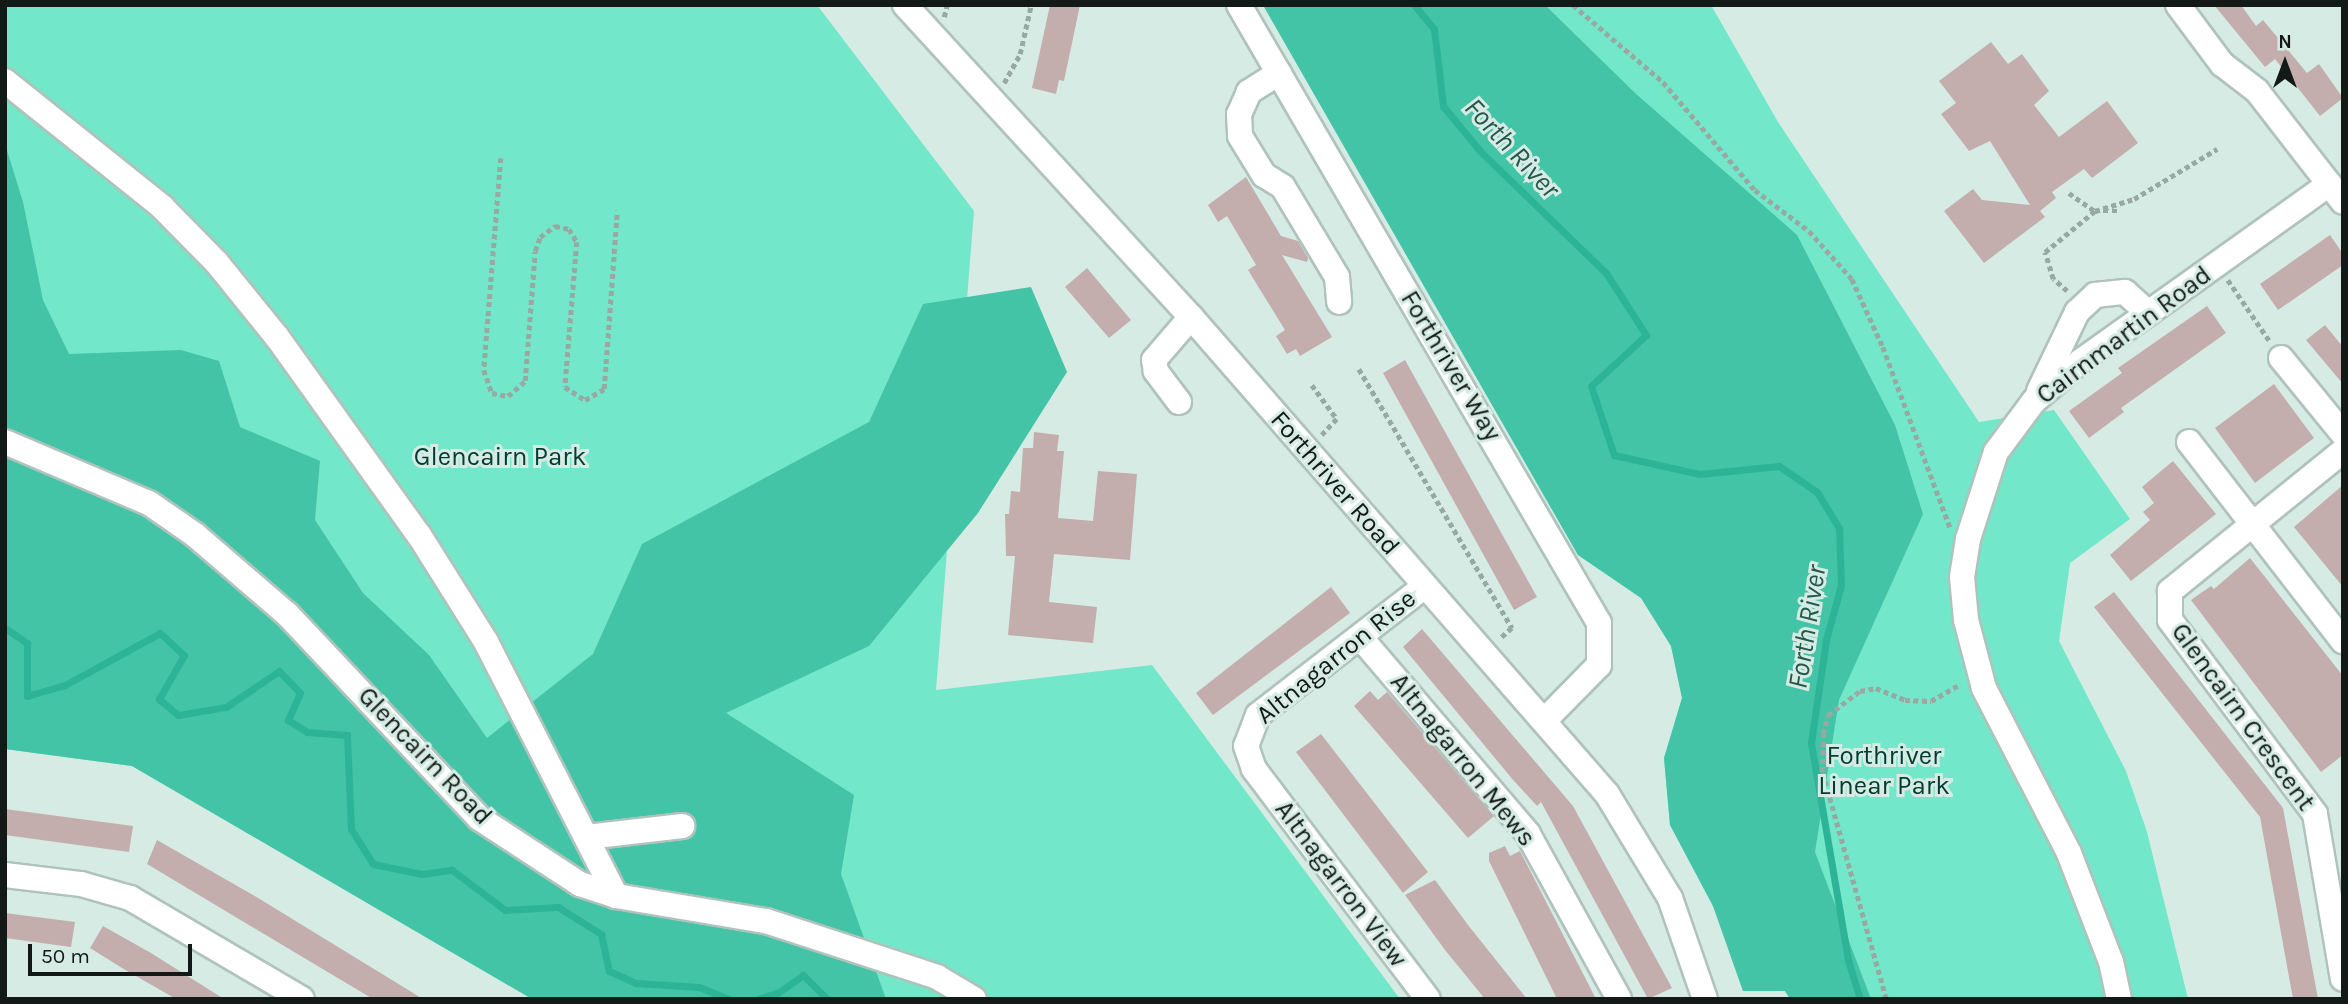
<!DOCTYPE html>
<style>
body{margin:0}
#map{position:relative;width:2348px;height:1004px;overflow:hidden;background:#d6ebe4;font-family:Karla,sans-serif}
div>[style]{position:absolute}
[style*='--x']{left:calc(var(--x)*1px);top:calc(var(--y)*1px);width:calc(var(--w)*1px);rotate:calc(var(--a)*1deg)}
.green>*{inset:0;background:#73e7c9}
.forest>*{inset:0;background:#43c4a6}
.stream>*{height:7px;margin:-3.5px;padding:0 3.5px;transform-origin:3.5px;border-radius:3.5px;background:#2db496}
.building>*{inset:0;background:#c3aead}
.path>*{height:4.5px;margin-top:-2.25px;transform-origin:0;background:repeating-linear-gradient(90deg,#98a8a3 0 5px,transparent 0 8.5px)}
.roads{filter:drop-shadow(2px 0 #afc3bc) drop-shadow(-2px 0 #afc3bc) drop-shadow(0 2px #afc3bc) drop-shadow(0 -2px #afc3bc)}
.minor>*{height:24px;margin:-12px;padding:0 12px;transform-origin:12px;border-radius:12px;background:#fff}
span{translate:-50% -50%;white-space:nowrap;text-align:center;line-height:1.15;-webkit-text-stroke:6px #d6ebe4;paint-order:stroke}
.street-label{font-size:26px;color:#121917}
.park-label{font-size:26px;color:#013d30}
.water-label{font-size:28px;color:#25594c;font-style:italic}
.frame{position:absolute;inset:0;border:7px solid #121917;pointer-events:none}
.north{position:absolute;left:2250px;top:28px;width:70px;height:70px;-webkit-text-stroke:5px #d6ebe4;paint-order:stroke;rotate:0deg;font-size:19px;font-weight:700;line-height:28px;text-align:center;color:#121917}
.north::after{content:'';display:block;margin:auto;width:24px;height:32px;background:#121917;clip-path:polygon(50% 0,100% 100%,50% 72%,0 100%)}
.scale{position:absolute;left:28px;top:944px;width:164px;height:32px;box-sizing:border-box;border:4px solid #121917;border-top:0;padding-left:9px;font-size:21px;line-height:24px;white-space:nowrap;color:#121917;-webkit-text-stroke:5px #d6ebe4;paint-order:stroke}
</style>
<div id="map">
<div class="green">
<div style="clip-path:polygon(5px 5px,817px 5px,974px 211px,936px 690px,1152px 665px,1400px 999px,532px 999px,132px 766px,5px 749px)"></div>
<div style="clip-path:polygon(1263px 5px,1711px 5px,1778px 122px,1979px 422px,2054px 410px,2130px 519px,2070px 563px,2059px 641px,2126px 771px,2147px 832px,2188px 999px,1790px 999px,1785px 991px,1743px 991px,1713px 906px,1670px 825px,1664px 758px,1682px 698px,1671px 646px,1641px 598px,1578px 555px)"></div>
</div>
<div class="forest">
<div style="clip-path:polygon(1263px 5px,1545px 5px,1635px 93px,1797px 235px,1895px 425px,1923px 514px,1839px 700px,1815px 852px,1871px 999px,1790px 999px,1785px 991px,1743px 991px,1713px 906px,1670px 825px,1664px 758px,1682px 698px,1671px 646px,1641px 598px,1578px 555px)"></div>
<div style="clip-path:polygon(5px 144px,23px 202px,43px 300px,69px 354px,181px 350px,219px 361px,240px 427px,320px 461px,315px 520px,363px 593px,429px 655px,487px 738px,593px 654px,642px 544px,869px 422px,923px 304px,1031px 287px,1067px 372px,978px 513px,869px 646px,726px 713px,854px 795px,841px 874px,886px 999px,532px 999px,132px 766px,5px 749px)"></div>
</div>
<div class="stream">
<div style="--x:1414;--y:5;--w:31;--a:50"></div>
<div style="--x:1434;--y:29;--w:78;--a:83.3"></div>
<div style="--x:1443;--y:106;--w:58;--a:50.6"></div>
<div style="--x:1480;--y:151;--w:175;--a:44.1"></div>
<div style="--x:1606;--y:273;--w:74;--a:57.2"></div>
<div style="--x:1646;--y:335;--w:75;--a:137.2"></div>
<div style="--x:1591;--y:386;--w:73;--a:71.6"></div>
<div style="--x:1614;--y:455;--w:88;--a:12.5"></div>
<div style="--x:1700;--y:474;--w:79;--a:-5.8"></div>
<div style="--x:1779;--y:466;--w:46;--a:34.4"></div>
<div style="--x:1817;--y:492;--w:42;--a:58.6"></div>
<div style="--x:1839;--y:528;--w:57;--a:88"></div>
<div style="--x:1841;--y:585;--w:57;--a:105.3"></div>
<div style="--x:1826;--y:640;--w:104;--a:98.3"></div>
<div style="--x:1811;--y:743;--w:220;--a:80.3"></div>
<div style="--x:1848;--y:960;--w:41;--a:72.9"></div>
<div style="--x:5;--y:628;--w:27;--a:34"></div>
<div style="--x:27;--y:643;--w:53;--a:90"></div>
<div style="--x:27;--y:696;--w:40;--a:-16"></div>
<div style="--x:65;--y:685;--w:108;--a:-28.7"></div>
<div style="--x:160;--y:633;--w:33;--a:43"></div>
<div style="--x:184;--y:655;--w:51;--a:119.6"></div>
<div style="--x:159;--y:699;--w:25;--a:40"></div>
<div style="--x:178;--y:715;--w:49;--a:-9.5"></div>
<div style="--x:226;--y:707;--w:64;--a:-34.2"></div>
<div style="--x:279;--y:671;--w:30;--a:46"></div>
<div style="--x:300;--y:693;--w:30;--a:114"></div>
<div style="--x:288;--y:720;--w:22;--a:32"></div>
<div style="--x:307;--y:732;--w:40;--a:4.3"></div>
<div style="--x:347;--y:735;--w:94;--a:87.6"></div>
<div style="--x:351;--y:829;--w:41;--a:57.8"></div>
<div style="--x:373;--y:864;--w:50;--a:11.5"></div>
<div style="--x:422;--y:874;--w:30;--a:-8"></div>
<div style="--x:452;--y:870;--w:66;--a:37"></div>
<div style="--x:505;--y:910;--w:53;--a:-3.2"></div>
<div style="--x:558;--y:907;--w:51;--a:32.1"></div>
<div style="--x:601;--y:934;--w:38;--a:78"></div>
<div style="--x:609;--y:971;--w:30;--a:24"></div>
<div style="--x:636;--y:983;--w:63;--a:3.6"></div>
<div style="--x:699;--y:987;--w:32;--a:22"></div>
<div style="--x:758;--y:999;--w:22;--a:-18"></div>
<div style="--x:779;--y:992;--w:29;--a:-35"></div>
<div style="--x:803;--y:975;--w:34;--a:45"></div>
</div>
<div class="building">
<div style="clip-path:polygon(1050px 5px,1080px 5px,1064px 81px,1059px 80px,1056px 94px,1032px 88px)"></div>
<div style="clip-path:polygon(2214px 5px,2241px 5px,2256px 26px,2263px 20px,2307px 73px,2319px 64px,2343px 98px,2320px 116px,2275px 59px,2265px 67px)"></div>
<div style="clip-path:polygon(1991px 42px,2008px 64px,2022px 54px,2049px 91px,2034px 105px,2059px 137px,2107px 101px,2138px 143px,2092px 178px,2084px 169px,2052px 192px,2056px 198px,2040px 211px,2045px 217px,1984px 263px,1944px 211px,1973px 189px,1982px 200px,2030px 205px,1990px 141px,1969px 151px,1941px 114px,1956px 103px,1939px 81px)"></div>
<div style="clip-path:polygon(1246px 177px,1281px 236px,1298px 241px,1308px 258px,1307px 262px,1282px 255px,1332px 337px,1300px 356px,1296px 349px,1287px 354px,1276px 336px,1285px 330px,1248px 270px,1256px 265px,1227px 216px,1218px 222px,1208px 205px)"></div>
<div style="clip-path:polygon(2330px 235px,2343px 254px,2343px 265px,2278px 310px,2260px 284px)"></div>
<div style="clip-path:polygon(1087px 268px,1131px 320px,1109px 338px,1065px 287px)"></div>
<div style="clip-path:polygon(2207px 306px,2226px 333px,2121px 408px,2124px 412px,2089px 438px,2069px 411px,2122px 373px,2118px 368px)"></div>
<div style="clip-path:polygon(2325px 325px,2343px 347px,2343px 384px,2306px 340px)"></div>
<div style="clip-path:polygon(1405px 360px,1537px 597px,1514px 610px,1383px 373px)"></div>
<div style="clip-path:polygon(2274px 384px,2314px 438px,2255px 483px,2215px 428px)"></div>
<div style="clip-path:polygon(1034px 432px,1059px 435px,1057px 451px,1064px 451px,1058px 518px,1093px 521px,1098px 471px,1137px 474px,1130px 560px,1054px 554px,1049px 602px,1097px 607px,1093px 643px,1008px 635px,1015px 556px,1006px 556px,1005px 514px,1009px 514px,1011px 491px,1020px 492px,1023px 448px,1033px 448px)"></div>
<div style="clip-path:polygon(2173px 461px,2216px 514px,2131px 581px,2110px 555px,2150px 520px,2143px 512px,2154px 503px,2142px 487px)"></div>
<div style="clip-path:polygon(2343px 485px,2343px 587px,2294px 527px)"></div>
<div style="clip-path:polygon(2250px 558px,2343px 676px,2343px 755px,2321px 772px,2191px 600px,2211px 586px,2214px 589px)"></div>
<div style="clip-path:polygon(1331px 587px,1350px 613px,1213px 715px,1196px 693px)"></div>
<div style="clip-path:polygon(2114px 592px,2283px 808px,2318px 999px,2293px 999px,2260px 817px,2094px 607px)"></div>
<div style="clip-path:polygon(1422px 629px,1573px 806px,1672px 988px,1648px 999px,1541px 802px,1537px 806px,1514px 781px,1403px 647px)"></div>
<div style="clip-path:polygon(1370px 691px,1378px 700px,1387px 692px,1494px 816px,1468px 838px,1354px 706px)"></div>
<div style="clip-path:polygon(1321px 734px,1428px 872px,1403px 893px,1296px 752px)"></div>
<div style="clip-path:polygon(5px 809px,133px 826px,129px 852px,5px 835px)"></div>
<div style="clip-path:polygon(157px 840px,253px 895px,423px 999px,373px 999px,321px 968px,147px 864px)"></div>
<div style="clip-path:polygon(1505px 846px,1510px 856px,1520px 851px,1596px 999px,1557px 999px,1489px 861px,1489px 853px)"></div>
<div style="clip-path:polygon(1435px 880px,1468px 925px,1527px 999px,1485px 999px,1445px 950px,1405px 895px)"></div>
<div style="clip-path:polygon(5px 913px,75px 922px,71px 947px,5px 938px)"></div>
<div style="clip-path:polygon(103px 926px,151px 953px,224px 999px,176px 999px,122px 968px,90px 948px)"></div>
</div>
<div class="path">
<div style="--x:1573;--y:5;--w:118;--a:40.5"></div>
<div style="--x:1663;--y:82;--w:142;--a:49.6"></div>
<div style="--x:1755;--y:190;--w:68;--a:37.2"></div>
<div style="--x:1809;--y:231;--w:64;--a:48.1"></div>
<div style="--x:1852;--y:279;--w:75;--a:65.5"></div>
<div style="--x:1883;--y:347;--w:192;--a:69.6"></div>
<div style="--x:944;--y:17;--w:12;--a:-76"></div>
<div style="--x:1004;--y:83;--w:33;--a:-61"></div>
<div style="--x:1020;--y:54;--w:50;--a:-77.3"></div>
<div style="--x:501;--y:158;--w:213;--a:94.6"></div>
<div style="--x:484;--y:370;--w:24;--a:71"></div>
<div style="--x:492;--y:393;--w:16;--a:11"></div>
<div style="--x:508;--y:396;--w:23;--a:-41"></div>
<div style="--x:525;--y:381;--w:130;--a:-85.6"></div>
<div style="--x:535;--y:251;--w:15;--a:-70"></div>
<div style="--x:540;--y:237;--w:19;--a:-36"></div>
<div style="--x:555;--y:226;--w:14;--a:12"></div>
<div style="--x:569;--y:229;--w:15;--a:58"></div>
<div style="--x:577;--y:242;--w:145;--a:94.7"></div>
<div style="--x:565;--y:387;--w:24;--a:33"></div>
<div style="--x:585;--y:400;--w:22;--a:-30"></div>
<div style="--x:604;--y:389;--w:179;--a:-85.8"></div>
<div style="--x:2069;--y:193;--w:32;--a:35"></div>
<div style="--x:2095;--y:211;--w:41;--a:-17.1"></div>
<div style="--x:2134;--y:199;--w:97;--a:-31.1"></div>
<div style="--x:2228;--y:280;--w:73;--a:55.7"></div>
<div style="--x:2067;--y:291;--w:18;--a:-139"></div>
<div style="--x:2053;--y:279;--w:28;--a:-107"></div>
<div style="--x:2045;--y:252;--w:65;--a:-39.4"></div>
<div style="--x:2095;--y:211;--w:22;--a:0"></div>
<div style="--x:1359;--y:369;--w:301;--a:59.4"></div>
<div style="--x:1512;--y:628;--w:15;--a:138"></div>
<div style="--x:1312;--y:385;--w:42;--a:53.7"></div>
<div style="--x:1337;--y:419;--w:22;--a:133"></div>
<div style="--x:1886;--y:999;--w:236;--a:-105.7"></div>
<div style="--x:1822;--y:772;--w:38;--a:-88"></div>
<div style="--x:1823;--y:734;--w:20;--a:-75"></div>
<div style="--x:1828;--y:715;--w:40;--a:-37"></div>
<div style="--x:1860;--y:691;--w:16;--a:-11"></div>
<div style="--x:1876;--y:688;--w:31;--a:22"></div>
<div style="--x:1905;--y:700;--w:26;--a:2"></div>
<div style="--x:1931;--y:701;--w:34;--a:-30"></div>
</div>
<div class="roads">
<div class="minor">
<div style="--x:905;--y:5;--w:423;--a:47.5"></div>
<div style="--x:1191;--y:317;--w:633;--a:48.91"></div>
<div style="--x:1607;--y:794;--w:122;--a:58.8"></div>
<div style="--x:1670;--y:898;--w:107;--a:70.9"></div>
<div style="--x:1239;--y:5;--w:715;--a:59.78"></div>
<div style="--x:1599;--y:623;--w:42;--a:90"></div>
<div style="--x:1599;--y:665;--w:78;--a:134.5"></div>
<div style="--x:2178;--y:5;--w:74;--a:53.3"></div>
<div style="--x:2222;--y:64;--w:44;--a:37.6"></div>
<div style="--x:2257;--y:91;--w:140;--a:52.2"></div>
<div style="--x:1279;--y:73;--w:36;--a:148"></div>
<div style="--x:1249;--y:92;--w:24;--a:114"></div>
<div style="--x:1239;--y:114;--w:22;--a:87"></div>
<div style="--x:1240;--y:136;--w:46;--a:58.4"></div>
<div style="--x:1264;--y:175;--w:22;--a:32"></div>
<div style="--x:1283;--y:187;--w:105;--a:59"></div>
<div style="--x:1337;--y:277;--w:25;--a:85"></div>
<div style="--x:5;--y:81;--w:201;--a:38.7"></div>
<div style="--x:162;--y:207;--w:78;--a:45.5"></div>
<div style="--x:217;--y:263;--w:95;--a:51"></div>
<div style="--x:277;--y:337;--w:244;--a:54.4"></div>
<div style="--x:419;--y:535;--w:126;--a:57.9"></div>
<div style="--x:486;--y:642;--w:285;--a:62.9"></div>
<div style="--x:2281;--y:358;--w:98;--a:50.8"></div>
<div style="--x:2039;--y:391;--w:88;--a:-64.3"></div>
<div style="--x:2077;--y:312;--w:25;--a:-43"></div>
<div style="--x:2095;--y:295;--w:30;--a:-6"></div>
<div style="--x:2125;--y:292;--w:31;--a:42"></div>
<div style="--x:1179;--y:402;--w:39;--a:-127"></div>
<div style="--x:1156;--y:371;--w:11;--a:-100"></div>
<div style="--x:1154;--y:360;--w:57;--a:-49.3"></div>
<div style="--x:5;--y:442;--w:156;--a:23"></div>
<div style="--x:149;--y:503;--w:56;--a:34.8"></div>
<div style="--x:195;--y:535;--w:121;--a:40.7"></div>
<div style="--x:287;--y:614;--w:280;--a:46.7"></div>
<div style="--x:479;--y:818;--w:121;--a:33.2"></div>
<div style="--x:580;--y:884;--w:38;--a:18"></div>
<div style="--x:616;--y:896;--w:152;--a:9.5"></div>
<div style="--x:766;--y:921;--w:180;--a:18.1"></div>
<div style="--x:937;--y:977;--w:43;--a:30.7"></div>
<div style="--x:2189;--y:442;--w:252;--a:52.3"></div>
<div style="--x:2343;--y:451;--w:223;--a:141"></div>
<div style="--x:2170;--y:591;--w:29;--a:90"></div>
<div style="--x:2170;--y:620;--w:242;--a:53.2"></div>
<div style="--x:2315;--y:814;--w:167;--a:80.4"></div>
<div style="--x:1425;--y:586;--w:211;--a:142.3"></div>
<div style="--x:1258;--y:715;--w:33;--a:111"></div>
<div style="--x:1246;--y:746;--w:24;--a:71"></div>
<div style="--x:1254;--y:769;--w:288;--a:52.9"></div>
<div style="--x:1360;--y:637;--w:259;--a:49.5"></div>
<div style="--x:1528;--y:834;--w:188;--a:61.1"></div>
<div style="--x:587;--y:837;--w:96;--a:-6.6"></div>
<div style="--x:5;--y:875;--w:77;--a:6.8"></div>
<div style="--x:81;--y:884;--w:51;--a:15.9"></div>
<div style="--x:130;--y:898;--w:199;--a:30.4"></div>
<div style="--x:2119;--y:999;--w:38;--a:-102"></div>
<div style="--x:2111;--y:962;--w:117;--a:-111.1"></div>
<div style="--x:2069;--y:853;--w:186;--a:-117.3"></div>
<div style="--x:1984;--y:688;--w:70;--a:-104.8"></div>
<div style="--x:1966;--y:620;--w:43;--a:-95.3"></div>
<div style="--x:1962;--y:577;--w:38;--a:-81"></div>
<div style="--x:1968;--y:539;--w:91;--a:-72.2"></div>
<div style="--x:1996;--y:452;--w:64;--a:-53.3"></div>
<div style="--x:2034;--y:401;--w:62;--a:-40.4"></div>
<div style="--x:2081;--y:361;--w:305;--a:-35.5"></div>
</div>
</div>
<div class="street-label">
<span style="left:2124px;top:335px;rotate:-37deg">Cairnmartin Road</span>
<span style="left:1451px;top:366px;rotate:59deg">Forthriver Way</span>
<span style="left:1335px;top:483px;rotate:49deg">Forthriver Road</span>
<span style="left:1336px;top:657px;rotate:-39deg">Altnagarron Rise</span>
<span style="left:2243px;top:717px;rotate:54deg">Glencairn Crescent</span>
<span style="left:425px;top:756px;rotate:46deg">Glencairn Road</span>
<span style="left:1463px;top:760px;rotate:51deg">Altnagarron Mews</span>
<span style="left:1341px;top:884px;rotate:53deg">Altnagarron View</span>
</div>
<div class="park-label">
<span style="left:500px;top:457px">Glencairn Park</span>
<span style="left:1884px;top:771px">Forthriver<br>Linear Park</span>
</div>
<div class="water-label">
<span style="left:1512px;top:148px;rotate:47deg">Forth River</span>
<span style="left:1807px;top:627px;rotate:-81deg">Forth River</span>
</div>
<div class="frame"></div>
<div class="north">N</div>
<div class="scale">50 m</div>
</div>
